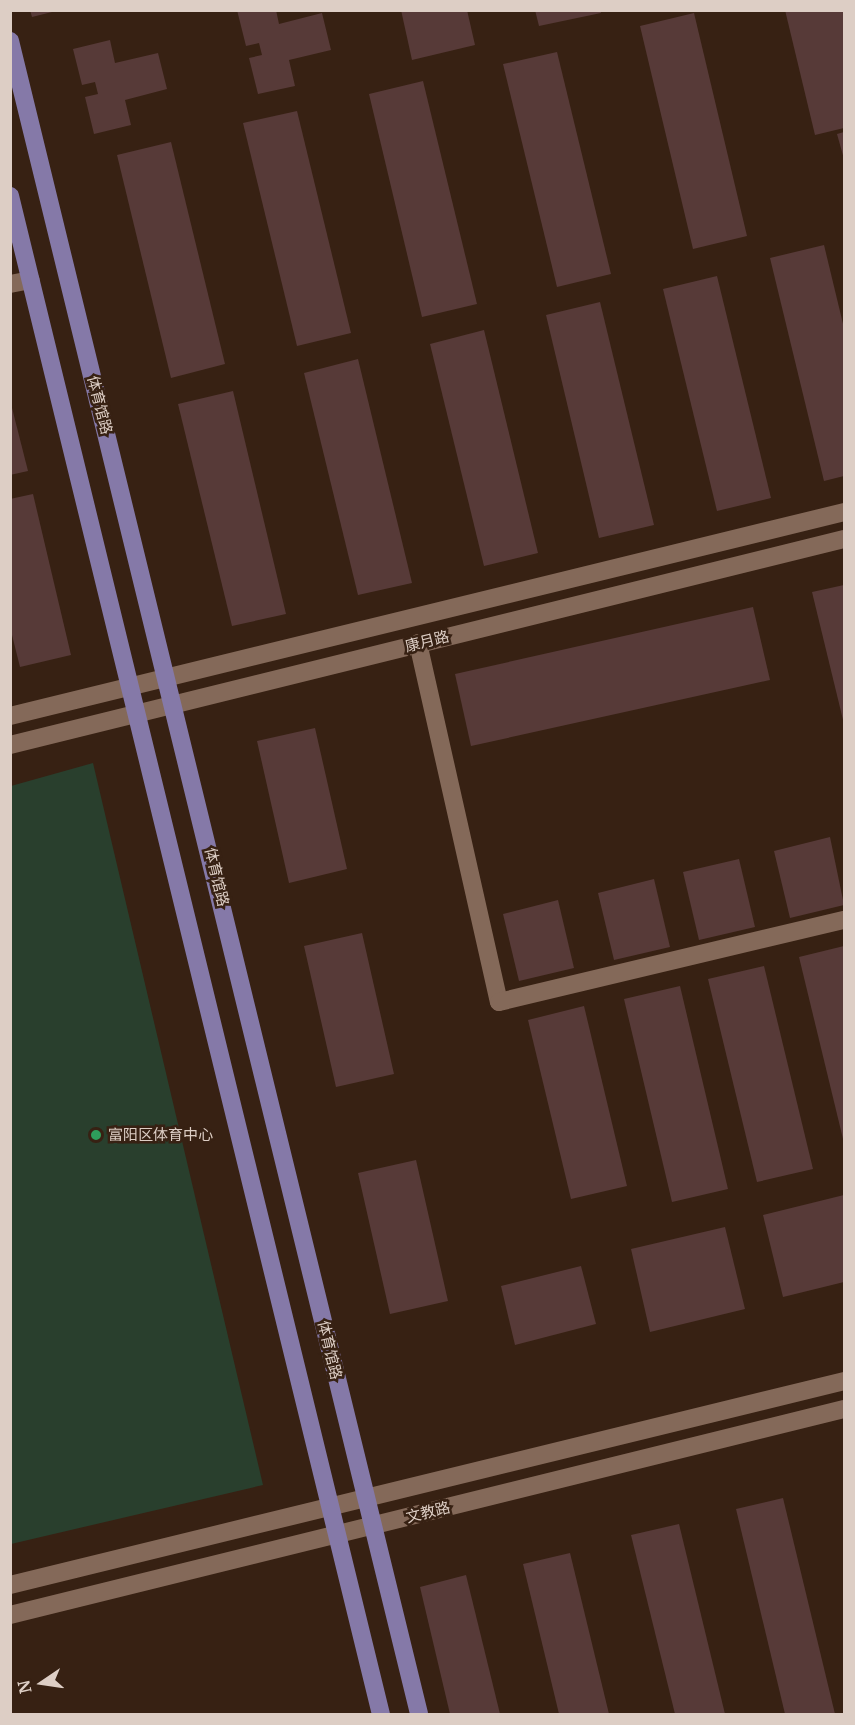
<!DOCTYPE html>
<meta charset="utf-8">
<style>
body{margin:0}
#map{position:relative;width:855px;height:1725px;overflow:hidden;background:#372113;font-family:Merriweather,"Noto Sans SC",serif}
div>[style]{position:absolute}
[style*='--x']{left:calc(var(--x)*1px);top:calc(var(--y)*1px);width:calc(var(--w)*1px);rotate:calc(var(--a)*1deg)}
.green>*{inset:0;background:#293f2d}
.building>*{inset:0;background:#573a38}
.minor>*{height:18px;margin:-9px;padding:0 9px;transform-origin:9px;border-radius:9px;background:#846959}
.major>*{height:18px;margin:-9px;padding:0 9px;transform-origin:9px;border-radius:9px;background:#8579a8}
.dots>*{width:16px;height:16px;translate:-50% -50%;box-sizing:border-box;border:3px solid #372113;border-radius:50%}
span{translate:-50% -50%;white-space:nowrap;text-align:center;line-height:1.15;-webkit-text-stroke:5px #372113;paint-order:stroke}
.street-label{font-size:15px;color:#ddcec5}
.poi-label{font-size:15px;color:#ddcec5}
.left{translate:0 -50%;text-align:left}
.frame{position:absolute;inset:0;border:12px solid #ddcec5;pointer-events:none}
.north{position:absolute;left:12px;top:1653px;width:60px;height:60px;-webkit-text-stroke:4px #372113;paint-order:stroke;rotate:257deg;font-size:16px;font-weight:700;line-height:24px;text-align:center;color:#ddcec5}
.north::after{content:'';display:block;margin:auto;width:21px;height:27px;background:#ddcec5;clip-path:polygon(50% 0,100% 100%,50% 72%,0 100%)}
</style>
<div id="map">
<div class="green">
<div style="clip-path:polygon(93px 763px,263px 1485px,11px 1544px,11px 786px)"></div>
</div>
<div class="building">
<div style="clip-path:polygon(30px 10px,56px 10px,56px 11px,32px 17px)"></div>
<div style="clip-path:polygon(237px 10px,276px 10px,279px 24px,322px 13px,331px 50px,289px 60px,295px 86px,258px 94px,249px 58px,262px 55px,259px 43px,246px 46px)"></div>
<div style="clip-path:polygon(401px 10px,467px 10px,475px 45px,412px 60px)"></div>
<div style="clip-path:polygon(535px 10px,600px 10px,601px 13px,539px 26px)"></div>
<div style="clip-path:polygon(785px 10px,844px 10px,844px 128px,815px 135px)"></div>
<div style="clip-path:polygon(694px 13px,747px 236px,693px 249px,640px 26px)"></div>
<div style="clip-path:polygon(110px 40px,115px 63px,158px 53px,167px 89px,125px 100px,131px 125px,94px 134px,85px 97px,98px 94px,95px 82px,82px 85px,73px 49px)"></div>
<div style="clip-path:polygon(557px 52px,611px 274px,557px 287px,503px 64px)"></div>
<div style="clip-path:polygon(423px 81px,477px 304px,422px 317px,369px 94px)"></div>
<div style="clip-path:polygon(297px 111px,351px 333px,297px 346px,243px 123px)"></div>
<div style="clip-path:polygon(844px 132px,844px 159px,837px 134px)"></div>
<div style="clip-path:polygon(171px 142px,225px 364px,171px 378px,117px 155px)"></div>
<div style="clip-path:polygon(824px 245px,844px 328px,844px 476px,824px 481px,770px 258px)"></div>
<div style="clip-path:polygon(717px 276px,771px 498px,717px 511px,663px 289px)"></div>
<div style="clip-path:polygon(600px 302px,654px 525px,599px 538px,546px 315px)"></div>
<div style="clip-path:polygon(484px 330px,538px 553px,484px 566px,430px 344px)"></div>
<div style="clip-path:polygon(358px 359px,412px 583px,358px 595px,304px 373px)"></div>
<div style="clip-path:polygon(233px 391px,286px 614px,232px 626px,178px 404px)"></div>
<div style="clip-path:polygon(10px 400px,28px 471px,10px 475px)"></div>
<div style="clip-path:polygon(33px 494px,71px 655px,20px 667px,10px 627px,10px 499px)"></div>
<div style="clip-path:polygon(844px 585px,844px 724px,812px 592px)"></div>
<div style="clip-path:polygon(753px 607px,770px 680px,471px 746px,455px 674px)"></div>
<div style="clip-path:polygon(315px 728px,347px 869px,289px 883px,257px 741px)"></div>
<div style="clip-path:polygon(830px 837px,844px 905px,790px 918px,774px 851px)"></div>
<div style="clip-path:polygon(739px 859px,755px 927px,699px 940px,683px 872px)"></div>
<div style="clip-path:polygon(654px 879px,670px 947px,614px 960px,598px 893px)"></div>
<div style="clip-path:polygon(558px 900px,574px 968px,519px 981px,503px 914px)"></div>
<div style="clip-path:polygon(362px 933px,394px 1074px,336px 1087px,304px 946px)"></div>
<div style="clip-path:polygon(844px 946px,844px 1143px,799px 957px)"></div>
<div style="clip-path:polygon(764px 966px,813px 1169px,757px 1182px,708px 979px)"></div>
<div style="clip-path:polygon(680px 986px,728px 1189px,672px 1202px,624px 999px)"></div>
<div style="clip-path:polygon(584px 1006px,627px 1186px,571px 1199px,528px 1020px)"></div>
<div style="clip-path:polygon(416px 1160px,448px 1301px,390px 1314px,358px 1173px)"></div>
<div style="clip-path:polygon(844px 1195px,844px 1282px,783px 1297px,763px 1215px)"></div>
<div style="clip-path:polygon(725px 1227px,745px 1309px,650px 1332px,631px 1249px)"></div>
<div style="clip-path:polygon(581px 1266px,596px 1324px,515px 1345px,501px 1286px)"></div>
<div style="clip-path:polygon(783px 1498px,835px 1714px,785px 1714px,736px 1509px)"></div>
<div style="clip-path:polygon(679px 1524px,725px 1714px,675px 1714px,631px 1535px)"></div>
<div style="clip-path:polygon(570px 1553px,609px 1714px,559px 1714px,523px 1564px)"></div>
<div style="clip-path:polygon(466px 1575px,500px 1714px,450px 1714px,420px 1587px)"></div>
</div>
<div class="minor">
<div style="--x:10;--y:284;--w:21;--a:-11"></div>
<div style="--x:418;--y:643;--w:368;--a:77.3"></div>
<div style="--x:499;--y:1002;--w:355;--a:-13.4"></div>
<div style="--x:10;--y:716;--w:859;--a:-13.74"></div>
<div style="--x:10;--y:745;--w:859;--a:-13.87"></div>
<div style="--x:10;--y:1585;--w:859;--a:-13.74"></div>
<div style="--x:10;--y:1615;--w:859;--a:-13.87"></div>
</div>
<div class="major">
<div style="--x:10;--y:41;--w:1722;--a:76.26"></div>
<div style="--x:10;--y:196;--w:1563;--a:76.27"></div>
</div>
<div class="dots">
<div style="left:96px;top:1135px;background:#2e9e5b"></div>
</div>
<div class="street-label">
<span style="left:100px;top:405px;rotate:76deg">体育馆路</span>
<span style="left:427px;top:641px;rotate:-14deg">康月路</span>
<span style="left:217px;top:877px;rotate:77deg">体育馆路</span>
<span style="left:330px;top:1350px;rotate:77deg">体育馆路</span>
<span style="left:428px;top:1512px;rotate:-14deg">文教路</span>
</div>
<div class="poi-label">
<span class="left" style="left:108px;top:1135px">富阳区体育中心</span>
</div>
<div class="frame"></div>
<div class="north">N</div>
</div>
